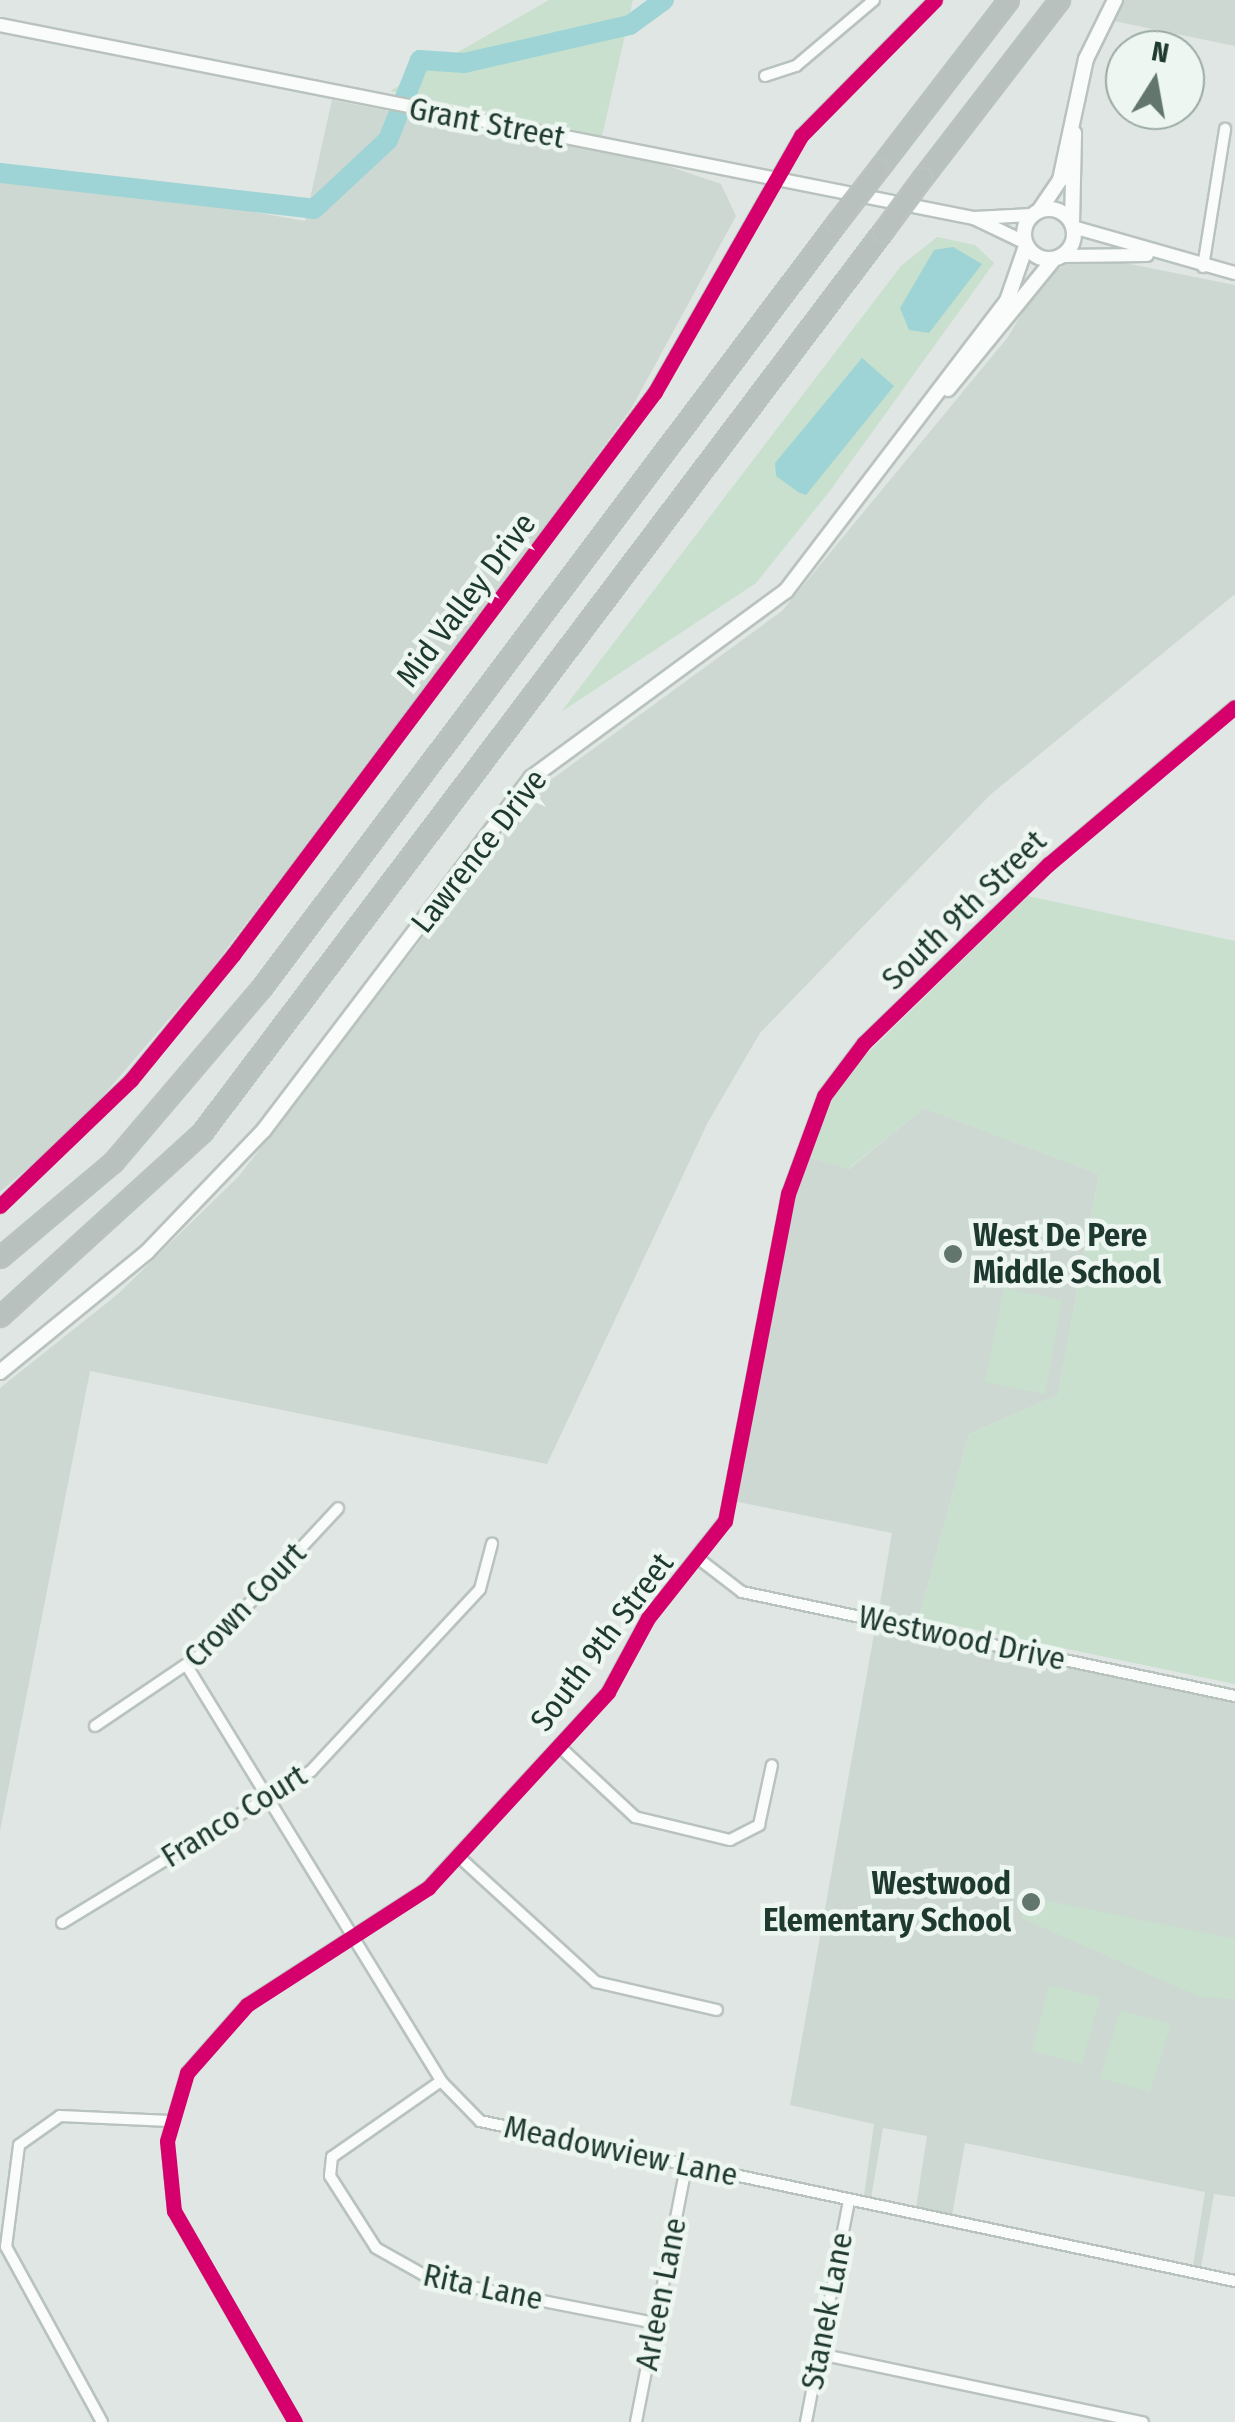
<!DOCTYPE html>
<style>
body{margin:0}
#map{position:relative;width:1235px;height:2422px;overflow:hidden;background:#e0e6e3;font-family:"Fira Sans Condensed",sans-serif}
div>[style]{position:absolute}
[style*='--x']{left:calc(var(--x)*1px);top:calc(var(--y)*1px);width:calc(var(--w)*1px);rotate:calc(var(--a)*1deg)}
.built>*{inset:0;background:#cdd8d2}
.green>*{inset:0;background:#c8e0cd}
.water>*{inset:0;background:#9ed4d6}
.river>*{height:20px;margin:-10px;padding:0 10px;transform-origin:10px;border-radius:10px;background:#9ed4d6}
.roads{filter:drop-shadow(2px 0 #b9c3be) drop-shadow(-2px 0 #b9c3be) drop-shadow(0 2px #b9c3be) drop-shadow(0 -2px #b9c3be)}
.minor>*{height:10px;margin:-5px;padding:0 5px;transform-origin:5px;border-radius:5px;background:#fafbfb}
.tertiary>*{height:12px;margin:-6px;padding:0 6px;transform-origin:6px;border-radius:6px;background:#fafbfb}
.secondary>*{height:14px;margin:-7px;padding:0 7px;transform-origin:7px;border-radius:7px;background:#fafbfb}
.secondary>.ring{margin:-7px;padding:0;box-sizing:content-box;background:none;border:14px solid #fafbfb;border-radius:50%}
.motorway>*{height:18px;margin:-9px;padding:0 9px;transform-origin:9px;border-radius:9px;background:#b8c1be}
.bridges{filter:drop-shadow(2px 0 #bac3bf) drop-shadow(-2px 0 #bac3bf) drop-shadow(0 2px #bac3bf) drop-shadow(0 -2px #bac3bf)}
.motorway-bridge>*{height:18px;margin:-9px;padding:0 9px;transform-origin:9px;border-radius:9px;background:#b8c1be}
.cycleway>*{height:15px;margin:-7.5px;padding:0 7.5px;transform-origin:7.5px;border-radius:7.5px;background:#d6006c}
.dots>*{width:28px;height:28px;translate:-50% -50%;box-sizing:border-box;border:5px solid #edf6f0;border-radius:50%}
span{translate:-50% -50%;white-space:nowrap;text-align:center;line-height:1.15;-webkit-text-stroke:9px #edf6f0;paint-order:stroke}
.street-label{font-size:32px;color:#1e392f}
.poi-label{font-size:32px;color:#1e392f;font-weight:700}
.left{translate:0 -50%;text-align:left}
.right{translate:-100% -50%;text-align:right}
.north{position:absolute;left:1105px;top:30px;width:100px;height:100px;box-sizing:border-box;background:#edf6f0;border:2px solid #9aaaa3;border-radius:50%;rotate:11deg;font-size:28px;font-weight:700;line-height:40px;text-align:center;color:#1e392f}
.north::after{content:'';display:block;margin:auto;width:35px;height:45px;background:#62766e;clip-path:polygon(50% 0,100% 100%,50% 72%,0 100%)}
</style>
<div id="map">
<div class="built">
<div style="clip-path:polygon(1115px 0,1235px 0,1235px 46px,1104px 19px)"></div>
<div style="clip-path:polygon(332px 100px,662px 164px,721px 184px,736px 216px,631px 409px,429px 686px,205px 977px,77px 1126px,0 1192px,0 167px,305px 221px)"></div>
<div style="clip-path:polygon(1110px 260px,1235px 285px,1235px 594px,990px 795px,760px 1033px,708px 1122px,547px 1464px,90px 1371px,0 1831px,0 1388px,118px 1294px,239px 1176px,537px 790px,782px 611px,1008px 337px,1042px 279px,1070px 262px)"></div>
<div style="clip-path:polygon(924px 1108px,1099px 1174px,1058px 1395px,969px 1434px,919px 1618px,878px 1615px,892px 1533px,733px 1501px,802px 1155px,849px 1169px)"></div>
<div style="clip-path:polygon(876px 1623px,1235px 1699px,1235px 2197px,1214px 2194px,1200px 2273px,1192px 2272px,1205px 2192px,965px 2143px,951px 2221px,915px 2214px,927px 2136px,883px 2128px,870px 2204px,863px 2203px,874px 2124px,790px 2105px)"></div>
</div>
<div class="green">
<div style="clip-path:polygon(549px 0,633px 0,602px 136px,390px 91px)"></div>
<div style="clip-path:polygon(937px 237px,975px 245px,994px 263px,829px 492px,756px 583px,561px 712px,901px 266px)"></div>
<div style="clip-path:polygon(1028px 896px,1235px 941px,1235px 1684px,919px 1618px,969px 1434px,1058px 1395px,1099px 1174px,924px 1108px,848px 1169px,802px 1155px,840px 1080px)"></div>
<div style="clip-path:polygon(1004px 1288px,1062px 1300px,1045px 1394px,985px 1382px)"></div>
<div style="clip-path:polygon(1029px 1897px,1235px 1939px,1235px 1999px,1200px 1997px,1021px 1918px)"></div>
<div style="clip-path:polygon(1049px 1985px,1100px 1998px,1082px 2064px,1032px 2051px)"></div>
<div style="clip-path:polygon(1120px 2010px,1171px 2024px,1150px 2092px,1100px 2078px)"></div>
</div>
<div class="water">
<div style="clip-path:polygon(953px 247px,982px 264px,929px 333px,909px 330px,900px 308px,934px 250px)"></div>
<div style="clip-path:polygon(862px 358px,894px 386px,806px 495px,798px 492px,776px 476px,775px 463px)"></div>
</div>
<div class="river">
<div style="--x:0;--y:173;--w:316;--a:6.5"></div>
<div style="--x:314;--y:209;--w:101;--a:-43"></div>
<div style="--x:388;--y:140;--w:86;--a:-68.2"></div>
<div style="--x:420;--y:60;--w:44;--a:3.9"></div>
<div style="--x:464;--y:63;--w:170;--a:-12.9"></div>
<div style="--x:630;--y:25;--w:42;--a:-36.3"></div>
</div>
<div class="roads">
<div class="minor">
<div style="--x:765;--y:76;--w:33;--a:-18"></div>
<div style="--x:796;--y:66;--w:102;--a:-40.2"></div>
<div style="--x:1203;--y:267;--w:140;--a:-80.9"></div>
<div style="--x:0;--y:1206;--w:182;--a:-43.9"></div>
<div style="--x:131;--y:1080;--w:161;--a:-50.8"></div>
<div style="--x:233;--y:955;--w:704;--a:-53.15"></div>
<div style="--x:655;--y:392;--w:295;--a:-60.3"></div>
<div style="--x:801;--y:136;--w:191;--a:-45.4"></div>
<div style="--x:699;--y:1559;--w:54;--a:37.5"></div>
<div style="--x:742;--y:1592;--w:504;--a:11.91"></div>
<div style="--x:187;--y:1666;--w:487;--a:58.5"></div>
<div style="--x:441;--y:2081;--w:56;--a:45.7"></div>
<div style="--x:480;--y:2121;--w:772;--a:11.97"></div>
<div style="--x:95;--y:1726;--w:130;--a:-34.1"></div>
<div style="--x:203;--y:1653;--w:198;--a:-47"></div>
<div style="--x:560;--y:1747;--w:103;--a:43"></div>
<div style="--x:635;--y:1817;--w:98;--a:13.6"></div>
<div style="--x:730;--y:1840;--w:33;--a:-27"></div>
<div style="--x:759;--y:1825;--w:61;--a:-77.8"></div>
<div style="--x:458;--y:1856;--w:187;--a:42.4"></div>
<div style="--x:596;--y:1982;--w:124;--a:13"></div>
<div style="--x:62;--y:1923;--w:292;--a:-31.4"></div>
<div style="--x:311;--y:1771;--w:248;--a:-47.1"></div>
<div style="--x:480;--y:1589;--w:47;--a:-75.1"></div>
<div style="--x:441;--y:2081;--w:133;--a:145.1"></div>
<div style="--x:332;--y:2157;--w:19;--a:96"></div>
<div style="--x:330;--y:2176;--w:85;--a:57.4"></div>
<div style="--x:376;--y:2248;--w:63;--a:29.4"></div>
<div style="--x:431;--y:2279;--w:229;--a:11.1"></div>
<div style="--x:819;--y:2354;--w:331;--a:11.9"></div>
<div style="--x:102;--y:2422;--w:200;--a:-118.7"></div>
<div style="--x:6;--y:2247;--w:103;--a:-82.7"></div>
<div style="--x:19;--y:2145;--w:50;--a:-35.3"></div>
<div style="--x:60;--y:2116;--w:110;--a:2.6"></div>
<div style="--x:295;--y:2422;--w:243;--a:-119.8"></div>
<div style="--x:174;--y:2211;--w:70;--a:-95.7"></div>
<div style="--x:167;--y:2141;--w:71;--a:-73.6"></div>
<div style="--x:187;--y:2073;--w:91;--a:-48.6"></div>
<div style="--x:247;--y:2005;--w:216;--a:-32.9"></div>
<div style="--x:428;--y:1888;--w:266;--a:-47.4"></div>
<div style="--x:608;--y:1692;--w:84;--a:-61.6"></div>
<div style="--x:648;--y:1618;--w:124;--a:-51.6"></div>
<div style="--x:725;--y:1521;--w:333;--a:-79.1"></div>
<div style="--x:788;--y:1194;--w:104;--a:-69.8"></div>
<div style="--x:824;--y:1096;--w:66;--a:-53"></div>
<div style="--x:864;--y:1043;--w:257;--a:-44.1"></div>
<div style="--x:1049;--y:864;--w:243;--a:-40.2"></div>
<div style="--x:636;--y:2422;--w:261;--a:-78.9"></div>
<div style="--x:806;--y:2422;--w:226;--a:-79"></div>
</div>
<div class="tertiary">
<div style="--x:0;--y:25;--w:993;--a:11.21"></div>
<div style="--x:974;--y:218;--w:58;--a:-3"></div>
<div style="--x:974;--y:218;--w:55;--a:25.6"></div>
<div style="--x:1073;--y:227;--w:168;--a:15.9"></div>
<div style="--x:1062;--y:256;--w:85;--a:-0.7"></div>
</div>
<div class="secondary">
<div class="ring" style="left:1024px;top:209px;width:36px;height:36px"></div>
<div style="--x:1039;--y:211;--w:37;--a:-56"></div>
<div style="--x:1060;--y:180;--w:124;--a:-77.9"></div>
<div style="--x:1086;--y:59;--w:66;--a:-63.8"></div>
<div style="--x:1072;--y:224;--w:91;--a:-88.7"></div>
<div style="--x:948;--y:389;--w:168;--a:-50.8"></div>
<div style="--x:0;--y:1372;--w:190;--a:-39.2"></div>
<div style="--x:147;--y:1252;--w:169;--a:-46.2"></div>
<div style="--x:264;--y:1130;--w:442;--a:-52.8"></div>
<div style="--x:531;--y:778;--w:316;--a:-36.3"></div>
<div style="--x:786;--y:591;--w:365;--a:-52.7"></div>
<div style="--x:1007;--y:301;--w:58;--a:-70.9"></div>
</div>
<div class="motorway">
<div style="--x:879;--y:169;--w:213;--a:-52.4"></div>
<div style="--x:923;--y:178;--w:225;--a:-52.4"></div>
<div style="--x:0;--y:1258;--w:148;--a:-40.1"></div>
<div style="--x:113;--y:1163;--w:230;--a:-49.6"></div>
<div style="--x:262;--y:988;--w:957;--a:-53.07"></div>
<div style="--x:0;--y:1317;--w:275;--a:-42.3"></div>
<div style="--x:203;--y:1132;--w:1128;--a:-52.93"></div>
</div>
</div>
<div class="bridges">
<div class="motorway-bridge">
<div style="--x:837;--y:223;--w:68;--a:-52.1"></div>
<div style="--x:883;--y:232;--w:67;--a:-53.5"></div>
</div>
</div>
<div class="cycleway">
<div style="--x:0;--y:1206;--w:182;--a:-43.9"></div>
<div style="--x:131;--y:1080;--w:161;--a:-50.8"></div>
<div style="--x:233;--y:955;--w:704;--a:-53.15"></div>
<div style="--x:655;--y:392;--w:295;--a:-60.3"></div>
<div style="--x:801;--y:136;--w:191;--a:-45.4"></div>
<div style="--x:295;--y:2422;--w:243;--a:-119.8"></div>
<div style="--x:174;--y:2211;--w:70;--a:-95.7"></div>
<div style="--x:167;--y:2141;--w:71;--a:-73.6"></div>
<div style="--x:187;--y:2073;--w:91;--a:-48.6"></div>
<div style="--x:247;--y:2005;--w:216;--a:-32.9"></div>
<div style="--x:428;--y:1888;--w:266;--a:-47.4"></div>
<div style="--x:608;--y:1692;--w:84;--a:-61.6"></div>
<div style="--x:648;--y:1618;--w:124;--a:-51.6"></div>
<div style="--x:725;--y:1521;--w:333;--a:-79.1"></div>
<div style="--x:788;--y:1194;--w:104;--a:-69.8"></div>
<div style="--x:824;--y:1096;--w:66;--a:-53"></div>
<div style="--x:864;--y:1043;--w:257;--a:-44.1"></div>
<div style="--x:1049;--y:864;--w:243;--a:-40.2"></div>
</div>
<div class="dots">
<div style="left:953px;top:1254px;background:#62766e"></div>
<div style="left:1031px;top:1902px;background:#62766e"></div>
</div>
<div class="street-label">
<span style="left:487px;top:123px;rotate:11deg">Grant Street</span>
<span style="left:466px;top:600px;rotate:-53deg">Mid Valley Drive</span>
<span style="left:479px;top:851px;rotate:-52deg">Lawrence Drive</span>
<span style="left:964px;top:910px;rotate:-44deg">South 9th Street</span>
<span style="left:245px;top:1605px;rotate:-46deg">Crown Court</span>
<span style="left:962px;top:1638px;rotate:12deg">Westwood Drive</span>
<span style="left:602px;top:1642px;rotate:-53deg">South 9th Street</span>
<span style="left:234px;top:1816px;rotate:-32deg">Franco Court</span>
<span style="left:621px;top:2151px;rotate:12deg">Meadowview Lane</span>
<span style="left:483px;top:2287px;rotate:12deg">Rita Lane</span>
<span style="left:661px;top:2294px;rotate:-79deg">Arleen Lane</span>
<span style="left:827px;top:2311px;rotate:-79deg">Stanek Lane</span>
</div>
<div class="poi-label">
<span class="left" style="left:973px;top:1254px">West De Pere<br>Middle School</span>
<span class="right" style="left:1011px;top:1902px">Westwood<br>Elementary School</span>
</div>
<div class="north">N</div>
</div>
